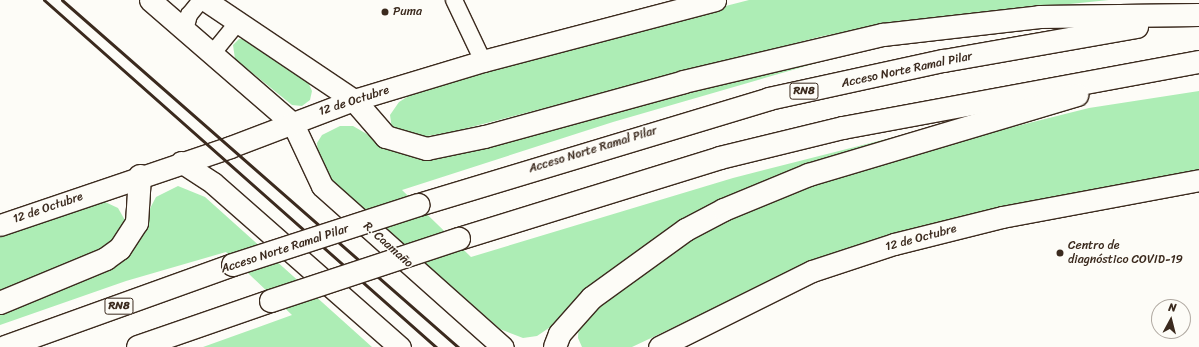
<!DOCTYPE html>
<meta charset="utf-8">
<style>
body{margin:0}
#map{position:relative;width:1199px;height:347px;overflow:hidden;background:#fdfcf7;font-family:Sriracha,sans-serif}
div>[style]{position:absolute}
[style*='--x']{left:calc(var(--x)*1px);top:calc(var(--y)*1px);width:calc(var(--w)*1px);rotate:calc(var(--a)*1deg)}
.green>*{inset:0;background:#adedb5}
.roads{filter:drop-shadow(1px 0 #3b2a1e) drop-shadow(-1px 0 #3b2a1e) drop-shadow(0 1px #3b2a1e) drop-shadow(0 -1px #3b2a1e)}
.minor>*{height:16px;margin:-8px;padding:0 8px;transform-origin:8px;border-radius:8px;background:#fdfcf7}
.tertiary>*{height:21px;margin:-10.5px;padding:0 10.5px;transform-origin:10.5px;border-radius:10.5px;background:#fdfcf7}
.motorway>*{height:22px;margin:-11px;padding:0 11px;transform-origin:11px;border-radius:11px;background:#fdfcf7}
.rail>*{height:3px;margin:-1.5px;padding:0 1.5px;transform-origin:1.5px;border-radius:1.5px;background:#3b2a1e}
.bridges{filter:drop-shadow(1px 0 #3b2a1e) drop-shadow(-1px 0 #3b2a1e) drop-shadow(0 1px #3b2a1e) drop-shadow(0 -1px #3b2a1e)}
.motorway-bridge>*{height:22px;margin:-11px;padding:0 11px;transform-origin:11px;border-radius:11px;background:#fdfcf7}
.dots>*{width:11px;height:11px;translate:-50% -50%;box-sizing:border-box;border:2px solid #fdfcf7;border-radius:50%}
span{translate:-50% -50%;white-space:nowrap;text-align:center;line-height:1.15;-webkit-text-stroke:3px #fdfcf7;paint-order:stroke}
.shield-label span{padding:1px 3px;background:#fdfcf7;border:1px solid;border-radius:3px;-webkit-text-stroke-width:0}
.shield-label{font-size:11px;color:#3b2a1e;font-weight:700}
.poi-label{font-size:12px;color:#3b2a1e}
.left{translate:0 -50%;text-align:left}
.street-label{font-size:12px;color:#3b2a1e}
.north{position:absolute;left:1151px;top:299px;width:40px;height:40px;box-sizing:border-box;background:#fdfcf7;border:1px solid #afa8a0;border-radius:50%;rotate:7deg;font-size:11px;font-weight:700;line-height:16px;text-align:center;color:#3b2a1e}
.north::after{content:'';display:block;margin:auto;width:14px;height:18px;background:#3b2a1e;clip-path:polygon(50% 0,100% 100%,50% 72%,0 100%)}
</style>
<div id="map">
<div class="green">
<div style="clip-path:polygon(749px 0,1109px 0,903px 21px,823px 36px,452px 132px,421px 137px,392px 129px,390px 115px,399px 102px,412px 94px,539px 54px)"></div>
<div style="clip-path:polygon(239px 39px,247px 39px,308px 82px,312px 91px,310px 100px,302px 106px,292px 105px,235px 59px,233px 45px)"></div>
<div style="clip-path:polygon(820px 62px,613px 122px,402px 190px,471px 257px,733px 178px,906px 134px,766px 182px,537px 336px,523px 338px,500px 329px,341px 189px,329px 177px,318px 155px,317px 143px,322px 135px,340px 126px,353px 126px,398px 152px,431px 157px,773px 70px)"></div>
<div style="clip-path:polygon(1199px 91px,1199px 172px,814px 261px,632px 347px,582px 347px,578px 338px,579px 321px,678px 247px,739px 214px,775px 198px,940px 145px,1089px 108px)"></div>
<div style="clip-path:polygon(178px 186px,205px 197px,372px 347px,203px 347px,292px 315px,226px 252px,126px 281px,0 325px,0 312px,112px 265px,144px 220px,156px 197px)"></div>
<div style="clip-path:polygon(103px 201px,118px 208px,126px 222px,105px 252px,0 293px,0 237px)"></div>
</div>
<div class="roads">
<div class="minor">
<div style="--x:454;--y:0;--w:68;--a:64.6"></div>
<div style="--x:185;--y:30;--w:16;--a:-75"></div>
<div style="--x:189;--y:15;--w:19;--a:-51"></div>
<div style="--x:212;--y:54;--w:41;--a:-50.9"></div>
</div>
<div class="tertiary">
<div style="--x:150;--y:0;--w:189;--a:40.9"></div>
<div style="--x:293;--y:124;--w:68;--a:64.9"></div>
<div style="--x:322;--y:186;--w:242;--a:41.7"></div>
<div style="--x:205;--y:0;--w:179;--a:33.9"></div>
<div style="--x:181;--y:162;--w:38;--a:33"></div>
<div style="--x:213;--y:183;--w:249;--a:41.3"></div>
<div style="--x:0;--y:225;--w:243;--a:-18.7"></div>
<div style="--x:230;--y:147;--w:133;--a:-20.8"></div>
<div style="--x:354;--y:100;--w:135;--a:-16.8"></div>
<div style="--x:483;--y:61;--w:240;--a:-14.7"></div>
<div style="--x:659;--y:347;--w:171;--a:-26.4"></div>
<div style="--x:812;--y:271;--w:86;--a:-18.2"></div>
<div style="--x:894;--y:244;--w:111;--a:-14"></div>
<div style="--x:1002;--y:217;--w:200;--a:-10.6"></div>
</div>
<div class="motorway">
<div style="--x:354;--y:100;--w:49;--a:49.1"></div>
<div style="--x:386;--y:137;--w:43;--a:16.3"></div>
<div style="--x:427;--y:149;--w:59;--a:-11.7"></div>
<div style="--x:485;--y:137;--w:206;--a:-15.4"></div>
<div style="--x:684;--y:82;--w:204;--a:-13.3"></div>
<div style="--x:883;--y:35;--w:158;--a:-6.5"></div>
<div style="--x:1040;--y:17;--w:159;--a:-0.7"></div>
<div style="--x:419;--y:205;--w:366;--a:-16.8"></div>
<div style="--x:769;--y:99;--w:179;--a:-12.3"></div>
<div style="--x:944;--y:61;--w:196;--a:-10"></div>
<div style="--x:459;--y:239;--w:273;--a:-17.2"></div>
<div style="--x:720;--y:158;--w:127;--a:-13.7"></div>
<div style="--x:843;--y:128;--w:362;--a:-10.5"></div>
<div style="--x:0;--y:303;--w:115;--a:-22.5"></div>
<div style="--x:106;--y:259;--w:17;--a:-36"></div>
<div style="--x:120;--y:249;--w:31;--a:-57"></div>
<div style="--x:137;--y:223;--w:47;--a:-86.3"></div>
<div style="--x:5;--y:347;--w:242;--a:-19.8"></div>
<div style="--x:138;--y:347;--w:141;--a:-19.1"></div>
<div style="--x:555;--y:347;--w:14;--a:-69"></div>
<div style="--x:560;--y:334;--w:48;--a:-48.4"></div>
<div style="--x:592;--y:298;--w:116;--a:-35.9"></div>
<div style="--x:686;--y:230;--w:43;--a:-27.8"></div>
<div style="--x:724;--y:210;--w:92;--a:-22.4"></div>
<div style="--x:809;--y:175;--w:280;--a:-16.6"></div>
</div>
</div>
<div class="rail">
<div style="--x:44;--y:0;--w:524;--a:41.52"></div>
<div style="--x:62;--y:0;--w:527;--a:41.23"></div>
</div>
<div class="bridges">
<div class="motorway-bridge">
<div style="--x:233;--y:265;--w:195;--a:-17.9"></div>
<div style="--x:271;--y:301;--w:198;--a:-18.3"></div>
</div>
</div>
<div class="dots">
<div style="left:385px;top:12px;background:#3b2a1e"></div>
<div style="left:1060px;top:253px;background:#3b2a1e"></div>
</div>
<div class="shield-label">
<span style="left:804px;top:91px">RN8</span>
<span style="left:119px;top:306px">RN8</span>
</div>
<div class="poi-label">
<span class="left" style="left:393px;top:12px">Puma</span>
<span class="left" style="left:1068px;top:253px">Centro de<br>diagnóstico COVID-19</span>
</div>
<div class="street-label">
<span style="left:907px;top:70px;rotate:-12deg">Acceso Norte Ramal Pilar</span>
<span style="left:354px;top:101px;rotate:-18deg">12 de Octubre</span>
<span style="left:593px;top:150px;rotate:-17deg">Acceso Norte Ramal Pilar</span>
<span style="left:48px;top:208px;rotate:-19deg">12 de Octubre</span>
<span style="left:921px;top:238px;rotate:-15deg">12 de Octubre</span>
<span style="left:388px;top:245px;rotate:42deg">R. Caamaño</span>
<span style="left:285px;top:249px;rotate:-18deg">Acceso Norte Ramal Pilar</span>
</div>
<div class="north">N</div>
</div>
